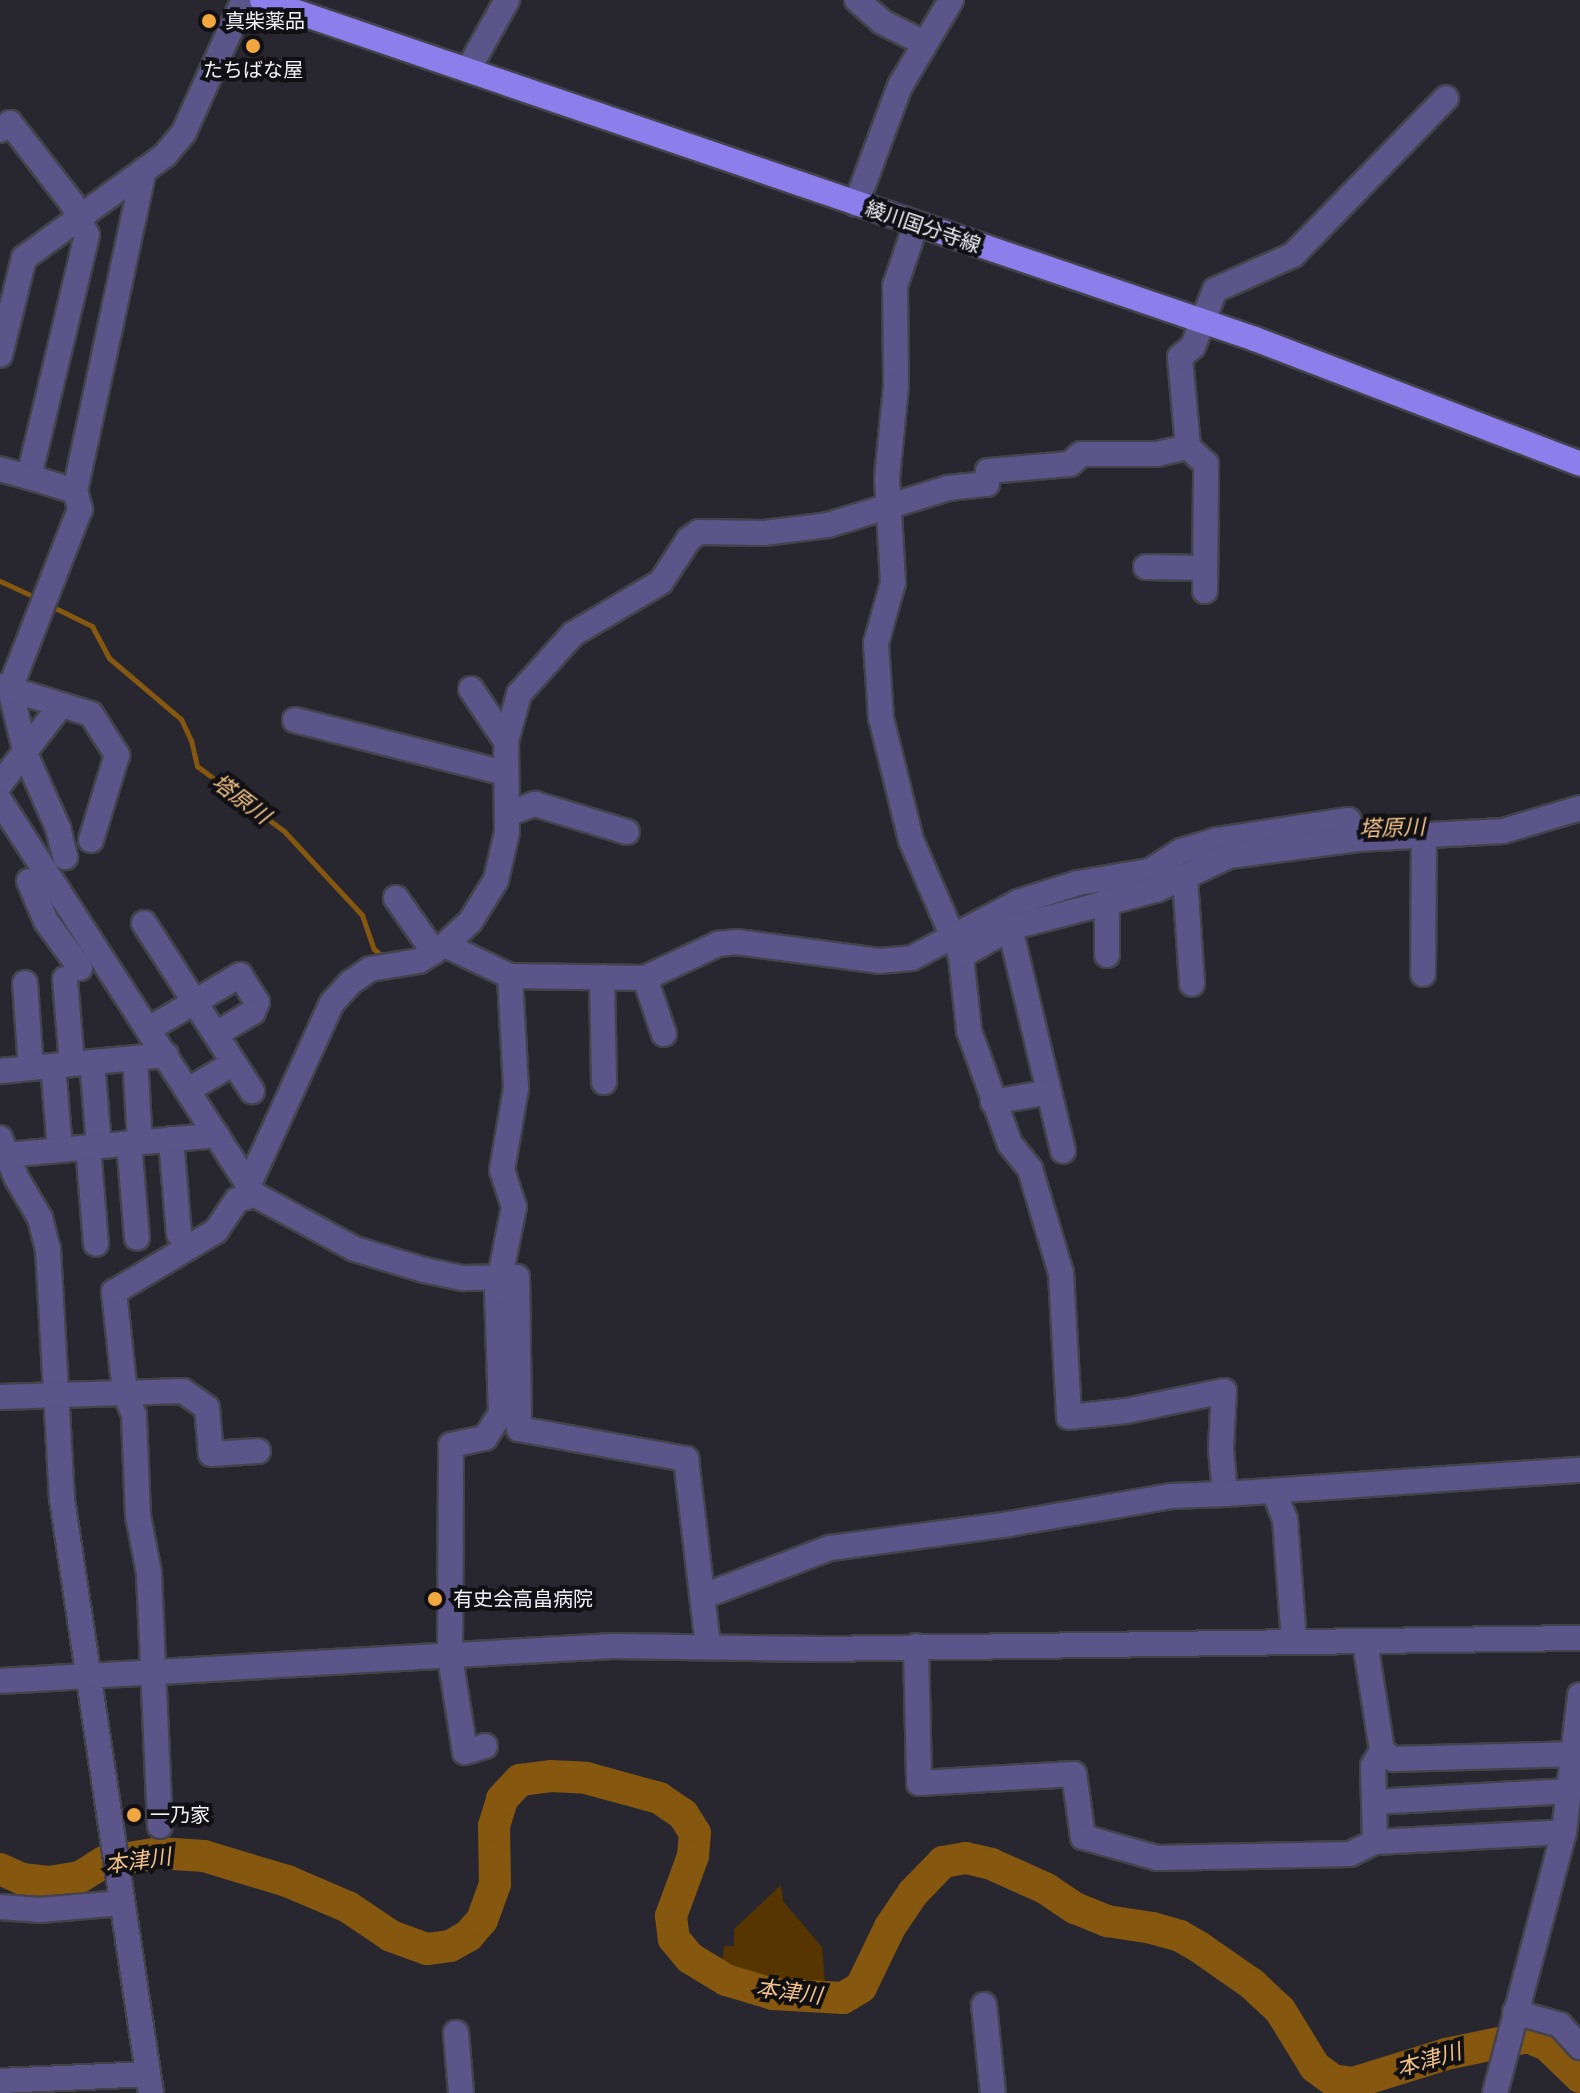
<!DOCTYPE html>
<meta charset="utf-8">
<style>
body{margin:0}
#map{position:relative;width:1580px;height:2093px;overflow:hidden;background:#282730;font-family:"PT Sans","Noto Sans JP",sans-serif}
div>[style]{position:absolute}
[style*='--x']{left:calc(var(--x)*1px);top:calc(var(--y)*1px);width:calc(var(--w)*1px);rotate:calc(var(--a)*1deg)}
.green>*{inset:0;background:#563501}
.stream>*{height:5px;margin:-2.5px;padding:0 2.5px;transform-origin:2.5px;border-radius:2.5px;background:#86570f}
.river>*{height:32px;margin:-16px;padding:0 16px;transform-origin:16px;border-radius:16px;background:#86570f}
.roads{filter:drop-shadow(2px 0 #44434c) drop-shadow(-2px 0 #44434c) drop-shadow(0 2px #44434c) drop-shadow(0 -2px #44434c)}
.minor>*{height:24px;margin:-12px;padding:0 12px;transform-origin:12px;border-radius:12px;background:#5b558a}
.major>*{height:24px;margin:-12px;padding:0 12px;transform-origin:12px;border-radius:12px;background:#8e7eeb}
.dots>*{width:22px;height:22px;translate:-50% -50%;box-sizing:border-box;border:4px solid #111015;border-radius:50%}
span{translate:-50% -50%;white-space:nowrap;text-align:center;line-height:1.15;-webkit-text-stroke:8px #111015;paint-order:stroke}
.poi-label{font-size:20px;color:#f2f2f8}
.left{translate:0 -50%;text-align:left}
.street-label{font-size:20px;color:#f2f2f8}
.water-label{font-size:22px;color:#f3c287;font-style:italic}
</style>
<div id="map">
<div class="green">
<div style="clip-path:polygon(781px 1885px,783px 1901px,822px 1947px,825px 1984px,765px 1980px,722px 1964px,724px 1946px,734px 1946px,734px 1929px)"></div>
</div>
<div class="stream">
<div style="--x:0;--y:581;--w:43;--a:24.8"></div>
<div style="--x:51;--y:606;--w:46;--a:26"></div>
<div style="--x:92;--y:626;--w:36;--a:62"></div>
<div style="--x:109;--y:658;--w:94;--a:40.3"></div>
<div style="--x:181;--y:719;--w:23;--a:65"></div>
<div style="--x:191;--y:740;--w:27;--a:77"></div>
<div style="--x:197;--y:766;--w:109;--a:36.8"></div>
<div style="--x:284;--y:831;--w:115;--a:47.1"></div>
<div style="--x:362;--y:915;--w:36;--a:71"></div>
<div style="--x:374;--y:949;--w:11;--a:41"></div>
</div>
<div class="river">
<div style="--x:0;--y:1869;--w:24;--a:24"></div>
<div style="--x:22;--y:1879;--w:27;--a:6"></div>
<div style="--x:49;--y:1882;--w:31;--a:-9"></div>
<div style="--x:80;--y:1877;--w:28;--a:-32"></div>
<div style="--x:104;--y:1862;--w:56;--a:-9.3"></div>
<div style="--x:159;--y:1853;--w:45;--a:3.8"></div>
<div style="--x:204;--y:1856;--w:87;--a:16.8"></div>
<div style="--x:287;--y:1881;--w:66;--a:23.1"></div>
<div style="--x:348;--y:1907;--w:52;--a:34"></div>
<div style="--x:391;--y:1936;--w:38;--a:20"></div>
<div style="--x:427;--y:1949;--w:23;--a:-7"></div>
<div style="--x:450;--y:1946;--w:21;--a:-29"></div>
<div style="--x:468;--y:1936;--w:21;--a:-49"></div>
<div style="--x:482;--y:1920;--w:38;--a:-70"></div>
<div style="--x:495;--y:1884;--w:58;--a:-91"></div>
<div style="--x:494;--y:1826;--w:28;--a:-73"></div>
<div style="--x:502;--y:1799;--w:26;--a:-47"></div>
<div style="--x:520;--y:1780;--w:31;--a:-7"></div>
<div style="--x:551;--y:1776;--w:35;--a:3"></div>
<div style="--x:586;--y:1778;--w:76;--a:15.3"></div>
<div style="--x:659;--y:1798;--w:29;--a:34"></div>
<div style="--x:683;--y:1814;--w:22;--a:58"></div>
<div style="--x:695;--y:1833;--w:23;--a:95"></div>
<div style="--x:693;--y:1856;--w:64;--a:110.1"></div>
<div style="--x:671;--y:1916;--w:23;--a:83"></div>
<div style="--x:674;--y:1939;--w:25;--a:50"></div>
<div style="--x:690;--y:1958;--w:42;--a:31.4"></div>
<div style="--x:726;--y:1980;--w:49;--a:16.6"></div>
<div style="--x:773;--y:1994;--w:70;--a:3.3"></div>
<div style="--x:843;--y:1998;--w:21;--a:-31"></div>
<div style="--x:861;--y:1987;--w:67;--a:-64.2"></div>
<div style="--x:890;--y:1927;--w:41;--a:-55.9"></div>
<div style="--x:913;--y:1893;--w:43;--a:-45.9"></div>
<div style="--x:943;--y:1862;--w:23;--a:-10"></div>
<div style="--x:966;--y:1858;--w:26;--a:13"></div>
<div style="--x:991;--y:1864;--w:59;--a:24"></div>
<div style="--x:1045;--y:1888;--w:36;--a:34"></div>
<div style="--x:1075;--y:1908;--w:35;--a:22"></div>
<div style="--x:1107;--y:1921;--w:46;--a:8.8"></div>
<div style="--x:1152;--y:1928;--w:29;--a:16"></div>
<div style="--x:1180;--y:1936;--w:22;--a:30"></div>
<div style="--x:1199;--y:1947;--w:65;--a:34.9"></div>
<div style="--x:1252;--y:1984;--w:38;--a:43"></div>
<div style="--x:1280;--y:2010;--w:67;--a:58.4"></div>
<div style="--x:1315;--y:2067;--w:22;--a:36"></div>
<div style="--x:1333;--y:2080;--w:20;--a:9"></div>
<div style="--x:1353;--y:2083;--w:97;--a:-17.3"></div>
<div style="--x:1446;--y:2054;--w:84;--a:-11.7"></div>
<div style="--x:1528;--y:2037;--w:21;--a:23"></div>
<div style="--x:1547;--y:2045;--w:46;--a:44.1"></div>
</div>
<div class="roads">
<div class="minor">
<div style="--x:857;--y:0;--w:33;--a:41"></div>
<div style="--x:882;--y:22;--w:47;--a:26.6"></div>
<div style="--x:468;--y:70;--w:80;--a:-60.9"></div>
<div style="--x:0;--y:130;--w:12;--a:-35"></div>
<div style="--x:10;--y:123;--w:101;--a:52.2"></div>
<div style="--x:72;--y:203;--w:35;--a:65"></div>
<div style="--x:87;--y:235;--w:249;--a:103.5"></div>
<div style="--x:29;--y:477;--w:30;--a:-165"></div>
<div style="--x:856;--y:204;--w:126;--a:-69.6"></div>
<div style="--x:900;--y:86;--w:100;--a:-59.3"></div>
<div style="--x:916;--y:224;--w:65;--a:108.7"></div>
<div style="--x:895;--y:286;--w:100;--a:89.4"></div>
<div style="--x:896;--y:386;--w:92;--a:95.6"></div>
<div style="--x:887;--y:478;--w:105;--a:86.7"></div>
<div style="--x:893;--y:583;--w:62;--a:105.8"></div>
<div style="--x:876;--y:643;--w:75;--a:86.2"></div>
<div style="--x:881;--y:718;--w:126;--a:76.2"></div>
<div style="--x:911;--y:840;--w:126;--a:66.7"></div>
<div style="--x:961;--y:956;--w:75;--a:83.9"></div>
<div style="--x:969;--y:1031;--w:120;--a:70.1"></div>
<div style="--x:1010;--y:1144;--w:32;--a:51"></div>
<div style="--x:1030;--y:1169;--w:109;--a:73.4"></div>
<div style="--x:1061;--y:1273;--w:144;--a:86.8"></div>
<div style="--x:1069;--y:1417;--w:57;--a:-6"></div>
<div style="--x:1126;--y:1411;--w:100;--a:-11.5"></div>
<div style="--x:1224;--y:1391;--w:58;--a:93"></div>
<div style="--x:1221;--y:1449;--w:45;--a:84.9"></div>
<div style="--x:1225;--y:1494;--w:356;--a:-3.9"></div>
<div style="--x:0;--y:355;--w:100;--a:-76.1"></div>
<div style="--x:24;--y:258;--w:175;--a:-36.1"></div>
<div style="--x:165;--y:155;--w:30;--a:-50"></div>
<div style="--x:184;--y:132;--w:145;--a:-65.6"></div>
<div style="--x:29;--y:477;--w:48;--a:16.9"></div>
<div style="--x:75;--y:491;--w:19;--a:74"></div>
<div style="--x:80;--y:509;--w:193;--a:111.3"></div>
<div style="--x:10;--y:689;--w:71;--a:76.2"></div>
<div style="--x:27;--y:758;--w:77;--a:66.1"></div>
<div style="--x:58;--y:828;--w:30;--a:76"></div>
<div style="--x:75;--y:491;--w:328;--a:-77.9"></div>
<div style="--x:1146;--y:567;--w:59;--a:1"></div>
<div style="--x:1205;--y:591;--w:127;--a:-89.5"></div>
<div style="--x:1206;--y:464;--w:25;--a:-137"></div>
<div style="--x:1188;--y:447;--w:90;--a:-95.1"></div>
<div style="--x:1180;--y:357;--w:17;--a:-40"></div>
<div style="--x:1193;--y:346;--w:60;--a:-68.6"></div>
<div style="--x:1215;--y:290;--w:85;--a:-24.2"></div>
<div style="--x:1293;--y:255;--w:219;--a:-45.7"></div>
<div style="--x:0;--y:686;--w:95;--a:17.1"></div>
<div style="--x:91;--y:714;--w:49;--a:57.6"></div>
<div style="--x:117;--y:755;--w:89;--a:107"></div>
<div style="--x:471;--y:689;--w:63;--a:56.1"></div>
<div style="--x:295;--y:720;--w:217;--a:14.2"></div>
<div style="--x:0;--y:784;--w:100;--a:-52.3"></div>
<div style="--x:0;--y:801;--w:469;--a:57.1"></div>
<div style="--x:255;--y:1195;--w:114;--a:28.4"></div>
<div style="--x:355;--y:1249;--w:72;--a:16.9"></div>
<div style="--x:424;--y:1270;--w:40;--a:12"></div>
<div style="--x:463;--y:1278;--w:54;--a:-1.1"></div>
<div style="--x:517;--y:1277;--w:152;--a:89.2"></div>
<div style="--x:519;--y:1429;--w:170;--a:10.2"></div>
<div style="--x:686;--y:1459;--w:188;--a:83.3"></div>
<div style="--x:507;--y:814;--w:30;--a:-20"></div>
<div style="--x:535;--y:804;--w:96;--a:16.9"></div>
<div style="--x:1185;--y:878;--w:106;--a:86.2"></div>
<div style="--x:29;--y:881;--w:43;--a:67"></div>
<div style="--x:46;--y:921;--w:58;--a:54.1"></div>
<div style="--x:396;--y:898;--w:66;--a:54.9"></div>
<div style="--x:144;--y:923;--w:200;--a:57.3"></div>
<div style="--x:1010;--y:928;--w:229;--a:76.6"></div>
<div style="--x:445;--y:945;--w:72;--a:25.5"></div>
<div style="--x:510;--y:976;--w:135;--a:0.8"></div>
<div style="--x:645;--y:978;--w:81;--a:-25"></div>
<div style="--x:718;--y:944;--w:19;--a:-6"></div>
<div style="--x:737;--y:942;--w:143;--a:7.6"></div>
<div style="--x:879;--y:961;--w:33;--a:-5"></div>
<div style="--x:912;--y:958;--w:120;--a:-27.8"></div>
<div style="--x:1018;--y:902;--w:63;--a:-17.6"></div>
<div style="--x:1078;--y:883;--w:73;--a:-9.5"></div>
<div style="--x:1150;--y:871;--w:37;--a:-33"></div>
<div style="--x:1181;--y:851;--w:37;--a:-17"></div>
<div style="--x:1216;--y:840;--w:134;--a:-8.6"></div>
<div style="--x:1348;--y:820;--w:21;--a:62"></div>
<div style="--x:1358;--y:839;--w:145;--a:-3.2"></div>
<div style="--x:1503;--y:831;--w:80;--a:-16.6"></div>
<div style="--x:1107;--y:955;--w:55;--a:-90"></div>
<div style="--x:961;--y:956;--w:56;--a:-29.7"></div>
<div style="--x:1010;--y:928;--w:151;--a:-14.6"></div>
<div style="--x:1156;--y:890;--w:81;--a:-25"></div>
<div style="--x:1229;--y:856;--w:130;--a:-7.5"></div>
<div style="--x:1423;--y:974;--w:139;--a:-89.6"></div>
<div style="--x:602;--y:977;--w:105;--a:88.9"></div>
<div style="--x:645;--y:978;--w:59;--a:71.3"></div>
<div style="--x:65;--y:979;--w:85;--a:85.3"></div>
<div style="--x:25;--y:983;--w:85;--a:86"></div>
<div style="--x:149;--y:1029;--w:106;--a:-30.7"></div>
<div style="--x:240;--y:975;--w:32;--a:58"></div>
<div style="--x:257;--y:1002;--w:11;--a:112"></div>
<div style="--x:253;--y:1012;--w:43;--a:149.3"></div>
<div style="--x:135;--y:1058;--w:84;--a:86.6"></div>
<div style="--x:92;--y:1062;--w:84;--a:85.2"></div>
<div style="--x:53;--y:1066;--w:84;--a:85.2"></div>
<div style="--x:0;--y:1071;--w:167;--a:-5.5"></div>
<div style="--x:188;--y:1090;--w:53;--a:-30.4"></div>
<div style="--x:993;--y:1102;--w:57;--a:-10.1"></div>
<div style="--x:0;--y:1138;--w:44;--a:67.5"></div>
<div style="--x:17;--y:1179;--w:45;--a:59.5"></div>
<div style="--x:40;--y:1218;--w:32;--a:76"></div>
<div style="--x:48;--y:1249;--w:250;--a:86.8"></div>
<div style="--x:62;--y:1499;--w:601;--a:81.48"></div>
<div style="--x:171;--y:1139;--w:95;--a:85.2"></div>
<div style="--x:129;--y:1143;--w:95;--a:85.2"></div>
<div style="--x:88;--y:1147;--w:97;--a:85.3"></div>
<div style="--x:7;--y:1155;--w:211;--a:-5.4"></div>
<div style="--x:249;--y:1184;--w:199;--a:-65.4"></div>
<div style="--x:332;--y:1003;--w:27;--a:-48"></div>
<div style="--x:350;--y:983;--w:24;--a:-35"></div>
<div style="--x:370;--y:969;--w:50;--a:-9.3"></div>
<div style="--x:419;--y:961;--w:31;--a:-32"></div>
<div style="--x:445;--y:945;--w:34;--a:-43"></div>
<div style="--x:470;--y:922;--w:49;--a:-58.2"></div>
<div style="--x:496;--y:880;--w:49;--a:-77.1"></div>
<div style="--x:507;--y:832;--w:91;--a:-90.6"></div>
<div style="--x:506;--y:741;--w:49;--a:-74.5"></div>
<div style="--x:519;--y:694;--w:81;--a:-48"></div>
<div style="--x:573;--y:634;--w:102;--a:-30.6"></div>
<div style="--x:661;--y:582;--w:51;--a:-56.9"></div>
<div style="--x:689;--y:539;--w:12;--a:-35"></div>
<div style="--x:699;--y:532;--w:65;--a:0.9"></div>
<div style="--x:764;--y:533;--w:64;--a:-7.1"></div>
<div style="--x:828;--y:525;--w:126;--a:-17.1"></div>
<div style="--x:948;--y:488;--w:39;--a:-6"></div>
<div style="--x:987;--y:484;--w:13;--a:-86"></div>
<div style="--x:988;--y:471;--w:82;--a:-4.9"></div>
<div style="--x:1070;--y:464;--w:15;--a:-42"></div>
<div style="--x:1081;--y:454;--w:76;--a:0"></div>
<div style="--x:1157;--y:454;--w:32;--a:-13"></div>
<div style="--x:0;--y:1397;--w:183;--a:-1.9"></div>
<div style="--x:183;--y:1391;--w:29;--a:35"></div>
<div style="--x:207;--y:1408;--w:46;--a:85"></div>
<div style="--x:211;--y:1454;--w:47;--a:-3.7"></div>
<div style="--x:1274;--y:1491;--w:30;--a:69"></div>
<div style="--x:1285;--y:1519;--w:123;--a:85.8"></div>
<div style="--x:704;--y:1596;--w:135;--a:-20.9"></div>
<div style="--x:830;--y:1548;--w:181;--a:-7.6"></div>
<div style="--x:1009;--y:1524;--w:164;--a:-9.8"></div>
<div style="--x:1171;--y:1496;--w:54;--a:-2.1"></div>
<div style="--x:1365;--y:1642;--w:110;--a:81.1"></div>
<div style="--x:1382;--y:1751;--w:14;--a:36"></div>
<div style="--x:1393;--y:1759;--w:187;--a:-1.5"></div>
<div style="--x:916;--y:1646;--w:137;--a:88.7"></div>
<div style="--x:919;--y:1783;--w:155;--a:-3.3"></div>
<div style="--x:1074;--y:1774;--w:64;--a:81.9"></div>
<div style="--x:1083;--y:1837;--w:77;--a:15.8"></div>
<div style="--x:1157;--y:1858;--w:193;--a:-1.2"></div>
<div style="--x:1350;--y:1854;--w:28;--a:-26"></div>
<div style="--x:1375;--y:1842;--w:189;--a:-3"></div>
<div style="--x:0;--y:1681;--w:614;--a:-3.27"></div>
<div style="--x:613;--y:1646;--w:206;--a:0.8"></div>
<div style="--x:819;--y:1649;--w:761;--a:-0.83"></div>
<div style="--x:485;--y:1746;--w:21;--a:163"></div>
<div style="--x:465;--y:1752;--w:96;--a:-99"></div>
<div style="--x:450;--y:1657;--w:212;--a:-89.7"></div>
<div style="--x:451;--y:1445;--w:35;--a:-12"></div>
<div style="--x:485;--y:1438;--w:30;--a:-57"></div>
<div style="--x:501;--y:1413;--w:121;--a:-91.9"></div>
<div style="--x:497;--y:1292;--w:87;--a:-78.7"></div>
<div style="--x:514;--y:1207;--w:39;--a:-108"></div>
<div style="--x:502;--y:1170;--w:83;--a:-80.3"></div>
<div style="--x:516;--y:1088;--w:112;--a:-93.1"></div>
<div style="--x:1374;--y:1802;--w:196;--a:-3.2"></div>
<div style="--x:160;--y:1826;--w:253;--a:-92.5"></div>
<div style="--x:149;--y:1573;--w:58;--a:-100.9"></div>
<div style="--x:138;--y:1516;--w:101;--a:-92.3"></div>
<div style="--x:134;--y:1415;--w:24;--a:-112"></div>
<div style="--x:125;--y:1393;--w:102;--a:-96.2"></div>
<div style="--x:114;--y:1292;--w:119;--a:-30.9"></div>
<div style="--x:216;--y:1231;--w:37;--a:-56"></div>
<div style="--x:237;--y:1200;--w:19;--a:-16"></div>
<div style="--x:1375;--y:1842;--w:76;--a:-91.5"></div>
<div style="--x:1373;--y:1766;--w:17;--a:-59"></div>
<div style="--x:0;--y:1907;--w:40;--a:4.3"></div>
<div style="--x:40;--y:1910;--w:82;--a:-4.9"></div>
<div style="--x:984;--y:2005;--w:88;--a:84.2"></div>
<div style="--x:1515;--y:2012;--w:47;--a:16.1"></div>
<div style="--x:1560;--y:2025;--w:30;--a:48"></div>
<div style="--x:456;--y:2033;--w:60;--a:85.2"></div>
<div style="--x:0;--y:2081;--w:148;--a:-2.7"></div>
<div style="--x:1495;--y:2093;--w:270;--a:-75.2"></div>
<div style="--x:1564;--y:1832;--w:138;--a:-83.3"></div>
</div>
<div class="major">
<div style="--x:262;--y:0;--w:1049;--a:18.85"></div>
<div style="--x:1255;--y:339;--w:348;--a:21"></div>
</div>
</div>
<div class="dots">
<div style="left:209px;top:21px;background:#f1a63f"></div>
<div style="left:253px;top:46px;background:#f1a63f"></div>
<div style="left:435px;top:1599px;background:#f1a63f"></div>
<div style="left:134px;top:1815px;background:#f1a63f"></div>
</div>
<div class="poi-label">
<span class="left" style="left:225px;top:21px">真柴薬品</span>
<span style="left:253px;top:70px">たちばな屋</span>
<span class="left" style="left:453px;top:1599px">有史会高畠病院</span>
<span class="left" style="left:150px;top:1815px">一乃家</span>
</div>
<div class="street-label">
<span style="left:923px;top:227px;rotate:19deg">綾川国分寺線</span>
</div>
<div class="water-label">
<span style="left:241px;top:799px;rotate:37deg">塔原川</span>
<span style="left:1392px;top:828px;rotate:-2deg">塔原川</span>
<span style="left:138px;top:1861px;rotate:-8deg">本津川</span>
<span style="left:789px;top:1992px;rotate:7deg">本津川</span>
<span style="left:1429px;top:2060px;rotate:-16deg">本津川</span>
</div>
</div>
